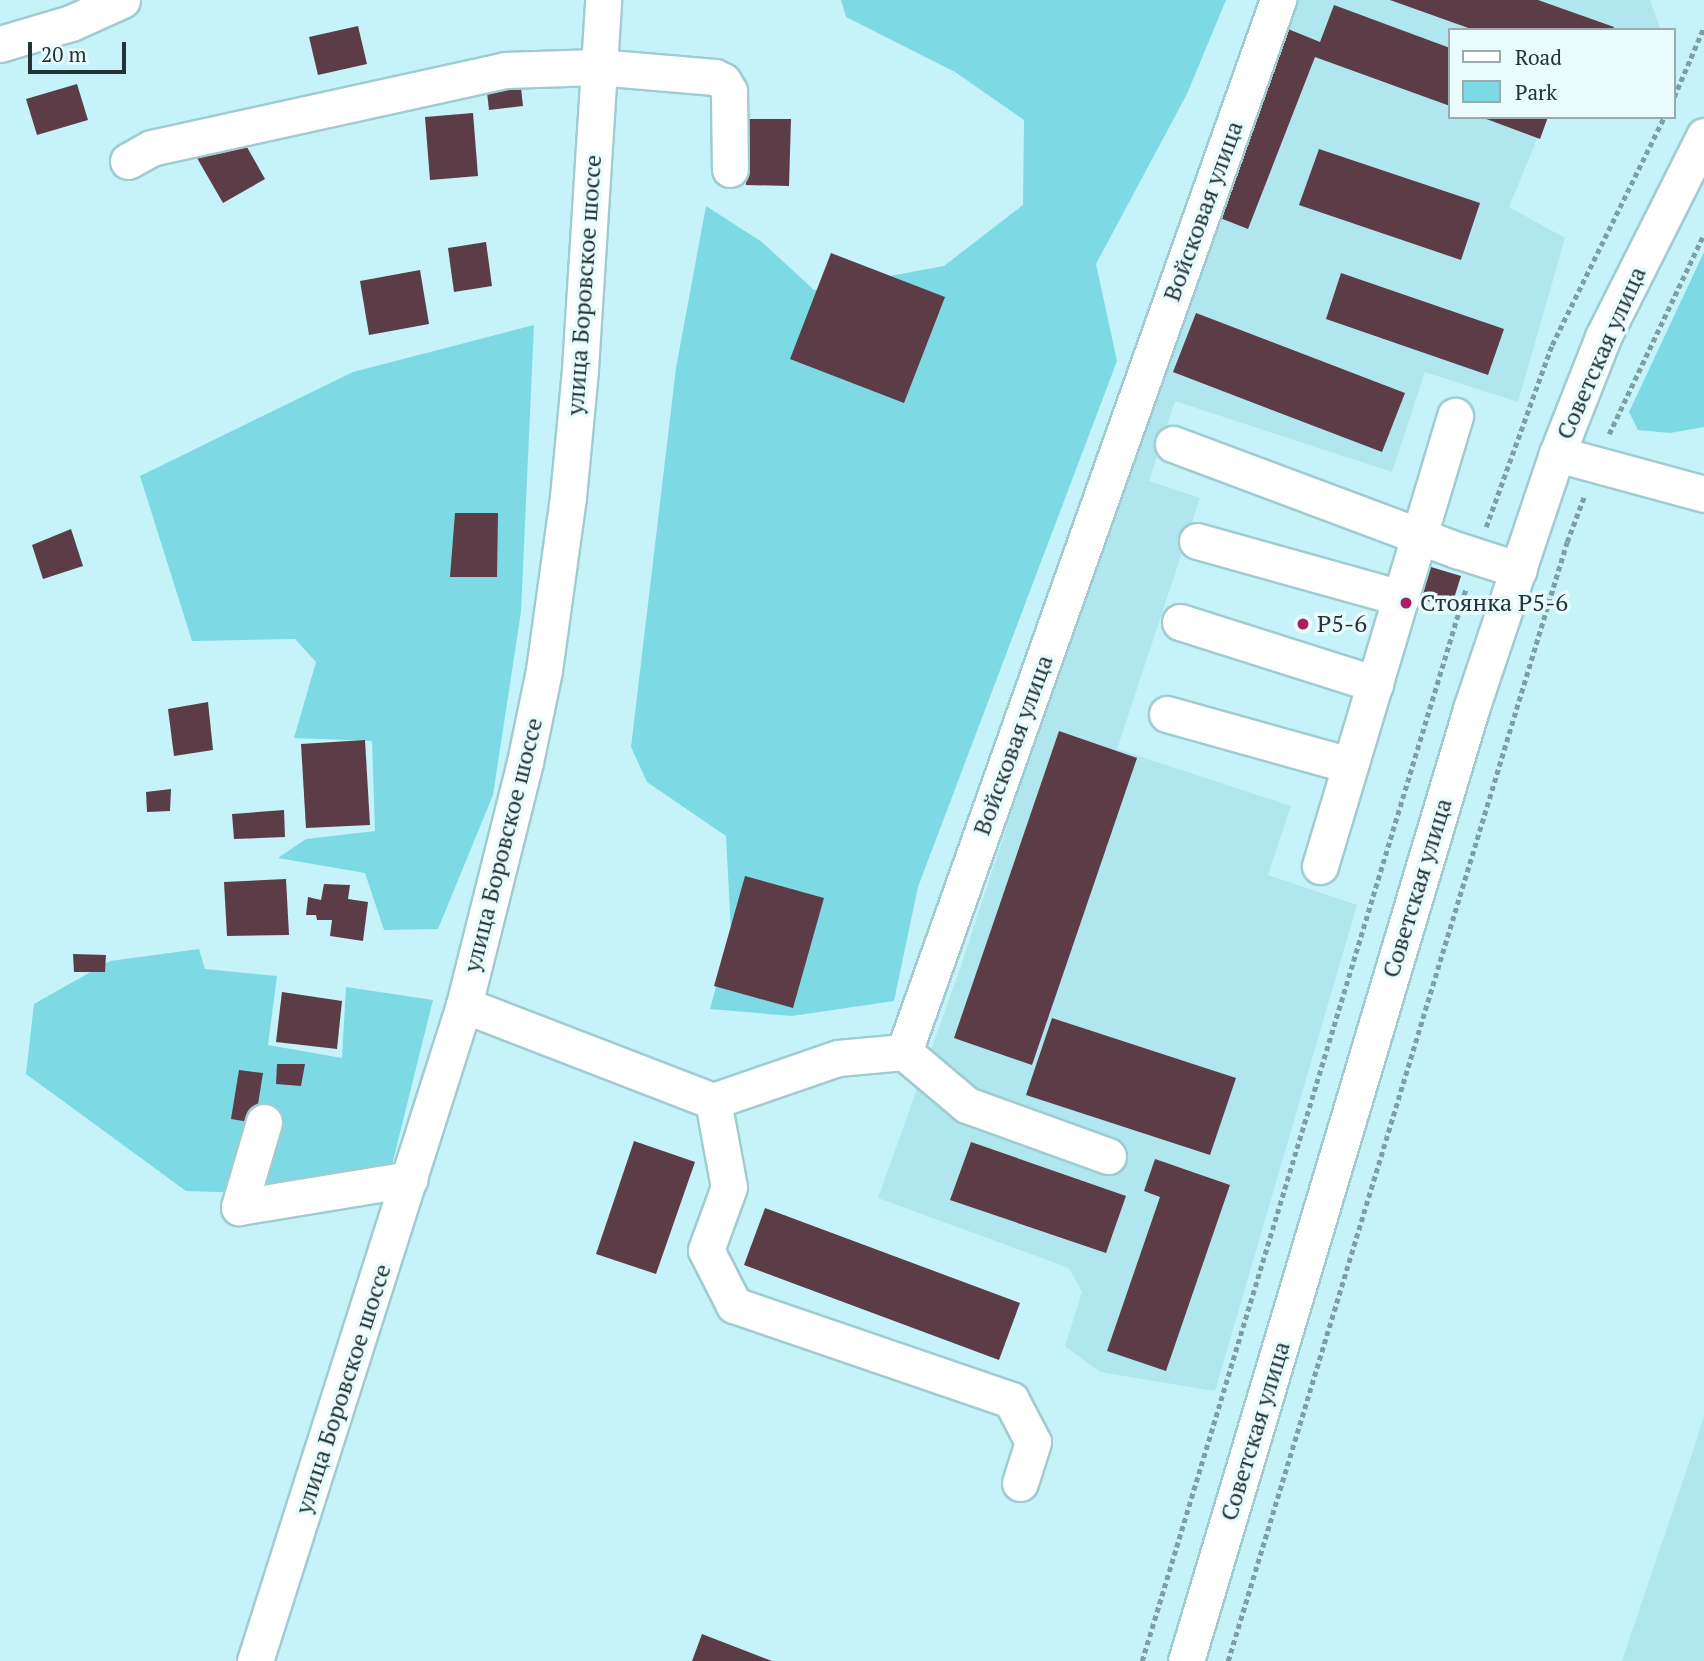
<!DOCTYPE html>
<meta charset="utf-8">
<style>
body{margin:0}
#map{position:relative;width:1704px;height:1661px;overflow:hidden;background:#c6f3f9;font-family:"PT Serif",serif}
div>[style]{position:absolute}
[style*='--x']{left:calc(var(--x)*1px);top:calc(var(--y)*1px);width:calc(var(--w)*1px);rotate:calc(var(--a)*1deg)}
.built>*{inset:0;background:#b0e6ed}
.green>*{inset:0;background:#7ddae5}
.building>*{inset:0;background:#5c3c47}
.path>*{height:4.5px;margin-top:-2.25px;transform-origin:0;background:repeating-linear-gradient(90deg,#7e9fa3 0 5px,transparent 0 8.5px)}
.roads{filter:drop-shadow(2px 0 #a0ccd1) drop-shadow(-2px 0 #a0ccd1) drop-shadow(0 2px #a0ccd1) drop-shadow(0 -2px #a0ccd1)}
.minor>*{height:35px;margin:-17.5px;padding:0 17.5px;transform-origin:17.5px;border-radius:17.5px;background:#fff}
.dots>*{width:19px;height:19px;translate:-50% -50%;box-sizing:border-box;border:4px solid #e9fbfd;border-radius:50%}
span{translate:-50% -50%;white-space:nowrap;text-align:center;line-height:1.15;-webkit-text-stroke:7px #e9fbfd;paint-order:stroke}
.street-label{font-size:24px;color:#223436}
.poi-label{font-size:24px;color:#223436}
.left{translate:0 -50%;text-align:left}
.legend{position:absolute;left:1448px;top:28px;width:228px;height:91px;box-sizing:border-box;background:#e9fbfd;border:2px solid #99abad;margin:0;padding:9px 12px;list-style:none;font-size:21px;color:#223436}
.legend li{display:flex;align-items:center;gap:14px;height:35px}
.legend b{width:35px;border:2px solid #99abad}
.scale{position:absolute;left:28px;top:42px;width:98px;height:32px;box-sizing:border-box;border:4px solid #223436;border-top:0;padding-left:9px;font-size:21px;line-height:24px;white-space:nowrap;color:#223436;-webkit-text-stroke:5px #e9fbfd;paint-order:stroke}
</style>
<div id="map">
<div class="built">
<div style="clip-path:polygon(1290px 0,1650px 0,1661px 30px,1450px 30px,1450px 117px,1546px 117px,1509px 207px,1565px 238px,1518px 402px,1425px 372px,1392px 472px,1175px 401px,1149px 481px,1200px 498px,1117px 749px,1291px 806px,1268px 875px,1357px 905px,1215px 1391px,1100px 1372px,1065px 1346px,1082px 1292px,1069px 1268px,878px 1198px,960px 969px,1181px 296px)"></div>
<div style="clip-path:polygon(1704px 1416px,1704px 1661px,1622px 1661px,1693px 1451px)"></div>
</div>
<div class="green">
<div style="clip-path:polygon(841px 0,1226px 0,1187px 94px,1096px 264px,1117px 361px,918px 887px,894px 1001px,792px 1016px,710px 1009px,731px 932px,726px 836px,647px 782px,631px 747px,676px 368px,706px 206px,762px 242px,814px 290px,944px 266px,1023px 205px,1024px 120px,955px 72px,846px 17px)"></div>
<div style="clip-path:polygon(1704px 252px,1704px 427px,1670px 433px,1638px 430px,1629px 412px)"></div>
<div style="clip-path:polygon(534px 325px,521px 612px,493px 795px,438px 929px,384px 930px,365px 873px,278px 858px,306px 839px,375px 831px,372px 741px,294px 738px,316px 662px,295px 639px,192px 641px,140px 476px,353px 372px)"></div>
<div style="clip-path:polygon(199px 949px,205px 969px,277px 976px,268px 1045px,342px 1058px,346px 987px,433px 1000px,390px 1173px,247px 1193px,186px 1191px,26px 1074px,34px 1004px,110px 961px)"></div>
</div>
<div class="building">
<div style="clip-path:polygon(1390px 0,1538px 0,1614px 27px,1613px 30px,1474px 30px)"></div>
<div style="clip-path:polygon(1334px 5px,1450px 48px,1450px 106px,1315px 57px,1248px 229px,1215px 216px,1288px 29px,1320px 42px)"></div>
<div style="clip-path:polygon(358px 26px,367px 64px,318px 75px,309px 37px)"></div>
<div style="clip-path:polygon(520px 79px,523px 106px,489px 110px,486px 83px)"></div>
<div style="clip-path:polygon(77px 84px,88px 120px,37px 135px,26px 99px)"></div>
<div style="clip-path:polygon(473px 113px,478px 176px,430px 180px,425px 117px)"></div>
<div style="clip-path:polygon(1481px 117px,1548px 117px,1540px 139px)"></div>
<div style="clip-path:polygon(748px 119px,791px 119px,789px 186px,746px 185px)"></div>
<div style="clip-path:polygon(239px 133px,265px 179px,223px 203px,197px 158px)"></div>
<div style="clip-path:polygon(1319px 149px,1480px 203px,1461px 260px,1299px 205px)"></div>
<div style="clip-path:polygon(486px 242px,492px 286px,454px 292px,448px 248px)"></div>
<div style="clip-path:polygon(831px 253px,945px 297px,904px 403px,790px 359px)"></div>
<div style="clip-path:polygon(420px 270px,429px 324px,369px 335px,360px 281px)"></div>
<div style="clip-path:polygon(1341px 273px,1504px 329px,1488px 375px,1326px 319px)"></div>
<div style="clip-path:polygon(1196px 313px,1405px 393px,1382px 452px,1173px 372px)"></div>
<div style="clip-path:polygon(455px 513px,498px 513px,497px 577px,450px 577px)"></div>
<div style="clip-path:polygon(71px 529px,83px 566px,43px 579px,32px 545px)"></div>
<div style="clip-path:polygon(1431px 567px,1461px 576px,1451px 608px,1421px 599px)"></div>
<div style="clip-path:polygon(208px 702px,213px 750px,174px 756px,168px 709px)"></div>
<div style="clip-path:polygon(1059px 731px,1137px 758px,1032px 1065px,954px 1038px)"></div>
<div style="clip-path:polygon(365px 740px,370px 825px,306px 828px,301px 744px)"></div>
<div style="clip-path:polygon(171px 789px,170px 811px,147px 812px,146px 792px)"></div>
<div style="clip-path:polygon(284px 810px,285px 837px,234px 839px,232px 814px)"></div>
<div style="clip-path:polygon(745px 876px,824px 898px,793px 1008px,714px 986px)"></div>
<div style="clip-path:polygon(286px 879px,289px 935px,227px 936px,224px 882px)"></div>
<div style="clip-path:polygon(324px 884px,350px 885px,348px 899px,368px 902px,363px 941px,330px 936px,332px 920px,317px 920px,316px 915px,306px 915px,308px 897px,321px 900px)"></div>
<div style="clip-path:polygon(73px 954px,106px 955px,105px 972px,74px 972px)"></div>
<div style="clip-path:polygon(282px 992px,342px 1001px,337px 1049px,276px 1042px)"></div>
<div style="clip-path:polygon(1052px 1018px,1236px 1078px,1210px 1155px,1026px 1095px)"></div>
<div style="clip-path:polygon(277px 1064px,305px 1064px,301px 1086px,276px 1084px)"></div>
<div style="clip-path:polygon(239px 1070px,263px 1073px,255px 1123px,231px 1119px)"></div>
<div style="clip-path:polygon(634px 1141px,695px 1162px,656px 1274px,596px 1254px)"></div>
<div style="clip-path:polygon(971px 1142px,1126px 1196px,1106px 1253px,950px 1200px)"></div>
<div style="clip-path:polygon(1155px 1159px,1230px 1185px,1166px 1371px,1107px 1351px,1160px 1197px,1144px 1191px)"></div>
<div style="clip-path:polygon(765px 1208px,1020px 1303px,999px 1360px,744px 1265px)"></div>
<div style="clip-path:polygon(702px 1634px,772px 1661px,692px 1661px)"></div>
</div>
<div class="path">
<div style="--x:1674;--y:97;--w:76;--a:-66.8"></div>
<div style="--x:1609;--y:434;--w:221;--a:-64.6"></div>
<div style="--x:1486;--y:527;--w:194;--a:-70.1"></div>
<div style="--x:1552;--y:345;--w:254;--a:-63.8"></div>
<div style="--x:1142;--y:1661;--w:1121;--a:-73.2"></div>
<div style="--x:1228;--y:1661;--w:1169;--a:-73.15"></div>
<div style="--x:1567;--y:542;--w:51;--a:-69.4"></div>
</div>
<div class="roads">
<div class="minor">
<div style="--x:0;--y:44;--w:74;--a:-16.5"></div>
<div style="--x:71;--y:23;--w:56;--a:-24.3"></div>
<div style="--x:128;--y:161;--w:26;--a:-29"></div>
<div style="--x:151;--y:148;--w:362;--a:-12.4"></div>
<div style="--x:505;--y:70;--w:93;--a:-1.8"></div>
<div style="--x:598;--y:67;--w:117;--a:4.9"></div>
<div style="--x:715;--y:77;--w:9;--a:27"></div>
<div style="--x:723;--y:81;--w:12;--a:59"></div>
<div style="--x:729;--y:91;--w:78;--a:89.3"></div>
<div style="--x:1173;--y:444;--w:303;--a:20.5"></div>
<div style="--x:1457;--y:550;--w:65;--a:17.9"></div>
<div style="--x:1557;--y:454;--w:152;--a:15.2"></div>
<div style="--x:1197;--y:541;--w:212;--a:15.6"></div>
<div style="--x:1180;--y:622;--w:205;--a:17.6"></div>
<div style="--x:1167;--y:714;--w:190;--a:15.6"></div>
<div style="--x:1320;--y:866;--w:470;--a:-73.3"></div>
<div style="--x:464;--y:1005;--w:267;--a:21.1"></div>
<div style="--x:713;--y:1101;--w:132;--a:-19"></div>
<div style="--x:838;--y:1058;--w:66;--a:-5.2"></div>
<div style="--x:904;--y:1052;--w:1117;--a:-70.43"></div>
<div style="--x:904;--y:1052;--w:82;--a:40.1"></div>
<div style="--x:967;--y:1105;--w:150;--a:19.9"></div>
<div style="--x:713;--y:1101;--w:87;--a:79.5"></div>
<div style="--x:729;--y:1187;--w:67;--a:110.1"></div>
<div style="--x:706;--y:1250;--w:62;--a:63"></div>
<div style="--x:734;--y:1305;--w:293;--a:18.9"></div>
<div style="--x:1011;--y:1400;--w:47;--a:62.4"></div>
<div style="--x:1033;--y:1442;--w:43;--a:107.6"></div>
<div style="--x:264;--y:1122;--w:89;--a:106.4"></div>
<div style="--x:239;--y:1207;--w:173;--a:-9.3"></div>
<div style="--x:255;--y:1661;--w:688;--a:-72.33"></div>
<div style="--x:464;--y:1005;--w:251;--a:-75.9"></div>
<div style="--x:525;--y:762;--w:94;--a:-78.3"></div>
<div style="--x:544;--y:670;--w:175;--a:-82.1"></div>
<div style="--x:568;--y:497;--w:129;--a:-84.6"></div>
<div style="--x:580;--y:369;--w:370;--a:-86.4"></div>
<div style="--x:1186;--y:1661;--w:994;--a:-73.33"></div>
<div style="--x:1471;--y:709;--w:269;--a:-71.4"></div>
<div style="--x:1557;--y:454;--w:126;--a:-68.5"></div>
<div style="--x:1603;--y:337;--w:225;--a:-63.3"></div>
</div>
</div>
<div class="dots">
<div style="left:1406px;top:603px;background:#ab2062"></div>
<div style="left:1303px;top:624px;background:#ab2062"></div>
</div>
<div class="street-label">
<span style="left:1203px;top:211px;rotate:-70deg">Войсковая улица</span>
<span style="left:584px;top:285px;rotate:-86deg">улица Боровское шоссе</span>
<span style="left:1601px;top:353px;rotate:-66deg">Советская улица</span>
<span style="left:1013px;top:745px;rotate:-70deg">Войсковая улица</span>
<span style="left:503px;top:845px;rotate:-76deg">улица Боровское шоссе</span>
<span style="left:1417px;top:888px;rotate:-73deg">Советская улица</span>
<span style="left:343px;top:1389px;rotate:-72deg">улица Боровское шоссе</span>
<span style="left:1255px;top:1431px;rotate:-73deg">Советская улица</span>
</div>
<div class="poi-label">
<span class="left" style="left:1420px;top:603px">Стоянка Р5-6</span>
<span class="left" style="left:1317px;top:624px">Р5-6</span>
</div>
<ul class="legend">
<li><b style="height:9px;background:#fff"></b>Road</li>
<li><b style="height:19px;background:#7ddae5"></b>Park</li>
</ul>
<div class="scale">20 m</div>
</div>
